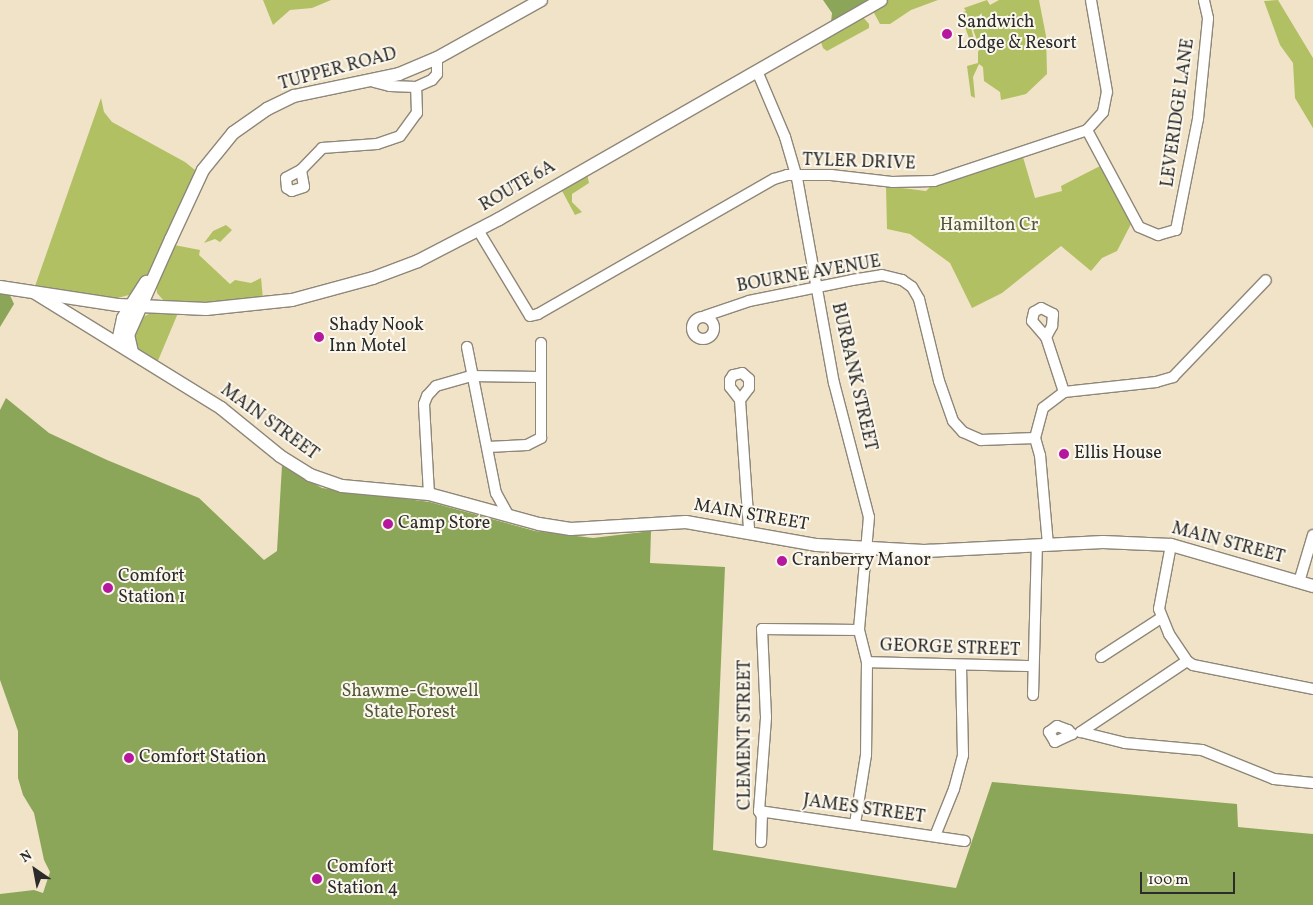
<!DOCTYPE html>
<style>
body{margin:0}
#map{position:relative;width:1313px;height:905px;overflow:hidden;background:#f1e3c7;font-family:Vollkorn,serif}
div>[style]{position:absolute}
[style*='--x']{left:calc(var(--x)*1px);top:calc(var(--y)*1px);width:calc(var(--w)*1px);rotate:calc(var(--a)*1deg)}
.green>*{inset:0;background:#b0c063}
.forest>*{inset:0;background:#8ca659}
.roads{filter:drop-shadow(1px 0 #8e8779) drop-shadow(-1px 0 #8e8779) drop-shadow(0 1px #8e8779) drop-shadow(0 -1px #8e8779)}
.minor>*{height:10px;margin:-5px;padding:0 5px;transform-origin:5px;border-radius:5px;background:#fff}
.minor>.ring{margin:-5px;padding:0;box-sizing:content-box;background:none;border:10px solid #fff;border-radius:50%}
.major>*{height:12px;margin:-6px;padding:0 6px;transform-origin:6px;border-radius:6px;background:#fff}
.dots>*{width:14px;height:14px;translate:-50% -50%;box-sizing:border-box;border:2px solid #fbf7ec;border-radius:50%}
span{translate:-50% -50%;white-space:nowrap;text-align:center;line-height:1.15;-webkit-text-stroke:4px #fbf7ec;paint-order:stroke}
.poi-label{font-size:18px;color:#2b2b2b}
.left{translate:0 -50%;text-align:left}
.street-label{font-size:18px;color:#2b2b2b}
.park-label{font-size:18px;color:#53583c}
.north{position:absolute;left:10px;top:845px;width:50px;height:50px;-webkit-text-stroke:4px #fbf7ec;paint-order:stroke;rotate:327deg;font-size:14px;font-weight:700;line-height:20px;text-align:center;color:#2b2b2b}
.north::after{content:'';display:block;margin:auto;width:18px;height:22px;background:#2b2b2b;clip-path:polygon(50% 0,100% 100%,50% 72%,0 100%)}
.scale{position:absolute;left:1140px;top:872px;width:95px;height:22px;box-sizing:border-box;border:2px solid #2b2b2b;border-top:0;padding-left:6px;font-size:15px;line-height:18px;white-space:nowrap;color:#2b2b2b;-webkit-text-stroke:4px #fbf7ec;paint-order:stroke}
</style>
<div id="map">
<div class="green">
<div style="clip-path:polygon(263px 0,331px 0,312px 8px,290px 10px,273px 25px)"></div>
<div style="clip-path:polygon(888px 0,938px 0,911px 10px,890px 24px,880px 24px,873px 11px)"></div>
<div style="clip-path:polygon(987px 0,990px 5px,999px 0,1039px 0,1046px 36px,1047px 74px,1026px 94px,1001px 100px,1000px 92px,984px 81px,983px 67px,979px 64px,973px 77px,975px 98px,971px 96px,967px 66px,978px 63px,978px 52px,982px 44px,977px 40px,969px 19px,974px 40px,967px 49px,966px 45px,970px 41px,960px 13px,966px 11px,964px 8px)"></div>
<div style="clip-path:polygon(1278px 0,1313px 58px,1313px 128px,1295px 98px,1293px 63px,1280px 45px,1264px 1px)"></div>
<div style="clip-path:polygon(862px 16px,869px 24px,869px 28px,827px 51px,823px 48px,821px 42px)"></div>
<div style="clip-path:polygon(101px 98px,104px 112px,112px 122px,185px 162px,195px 170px,195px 174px,147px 276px,129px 295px,110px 300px,34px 289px)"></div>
<div style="clip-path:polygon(1023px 157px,1035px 198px,1062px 191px,1061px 186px,1100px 166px,1131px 224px,1117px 251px,1102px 258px,1091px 271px,1061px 246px,1002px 293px,972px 308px,950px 263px,910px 234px,887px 229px,886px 186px,926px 191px,930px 187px)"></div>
<div style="clip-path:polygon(587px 174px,589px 183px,572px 194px,572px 202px,582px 212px,575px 215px,561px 189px)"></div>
<div style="clip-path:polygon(226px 225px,232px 230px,220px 242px,215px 239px,204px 243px,213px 231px)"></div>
<div style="clip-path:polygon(174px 245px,200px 250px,199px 255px,230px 284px,235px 280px,251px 283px,261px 278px,263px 299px,215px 304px,164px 301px,157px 293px,156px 282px)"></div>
<div style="clip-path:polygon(151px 313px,178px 313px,157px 363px,133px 347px,134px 329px,143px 317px)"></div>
</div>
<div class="forest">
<div style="clip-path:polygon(823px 0,871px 0,831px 22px,832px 13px)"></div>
<div style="clip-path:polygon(0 291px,9px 293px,14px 304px,0 327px)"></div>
<div style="clip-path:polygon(6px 398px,49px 433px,107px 460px,199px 498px,264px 560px,277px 551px,282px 465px,322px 488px,430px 502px,535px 531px,593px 538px,651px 531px,650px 563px,725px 567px,713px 850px,956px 888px,992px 782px,1237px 804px,1238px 827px,1313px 834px,1313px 905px,0 905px,0 894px,34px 890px,43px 893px,50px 872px,44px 860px,34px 813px,23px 795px,18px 778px,18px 731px,0 680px,0 410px)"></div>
</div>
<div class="roads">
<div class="minor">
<div style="--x:757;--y:71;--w:72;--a:67"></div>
<div style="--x:785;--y:137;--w:43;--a:73.7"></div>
<div style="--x:797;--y:178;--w:208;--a:79.8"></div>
<div style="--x:834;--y:383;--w:138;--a:75.4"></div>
<div style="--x:869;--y:517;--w:113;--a:95.1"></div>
<div style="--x:859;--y:630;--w:33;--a:76"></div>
<div style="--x:867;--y:662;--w:93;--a:90.6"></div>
<div style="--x:866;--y:755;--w:70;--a:99.1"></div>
<div style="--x:374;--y:82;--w:16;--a:14"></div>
<div style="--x:390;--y:86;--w:26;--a:2"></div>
<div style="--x:1087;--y:130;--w:110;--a:61.8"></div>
<div style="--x:1139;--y:227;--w:21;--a:23"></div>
<div style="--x:1158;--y:235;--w:19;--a:-16"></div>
<div style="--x:1176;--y:230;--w:113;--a:-78.8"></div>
<div style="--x:1198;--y:119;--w:101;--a:-84.3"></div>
<div style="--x:1208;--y:18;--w:18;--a:-103"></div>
<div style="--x:301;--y:170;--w:30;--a:-46"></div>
<div style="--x:322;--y:148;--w:55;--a:-4.2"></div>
<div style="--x:377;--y:144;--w:24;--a:-19"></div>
<div style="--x:400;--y:136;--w:29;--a:-54"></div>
<div style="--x:417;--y:113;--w:26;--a:-92"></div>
<div style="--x:416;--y:87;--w:17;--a:-24"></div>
<div style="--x:432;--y:80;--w:8;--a:-50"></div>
<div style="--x:437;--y:74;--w:16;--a:-90"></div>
<div style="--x:301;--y:170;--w:17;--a:80"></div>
<div style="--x:304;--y:187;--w:13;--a:162"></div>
<div style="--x:292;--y:191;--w:6;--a:-149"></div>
<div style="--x:287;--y:188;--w:10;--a:-96"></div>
<div style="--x:286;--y:178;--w:17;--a:-28"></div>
<div style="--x:478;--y:230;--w:100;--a:58.8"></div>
<div style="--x:530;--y:316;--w:8;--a:-14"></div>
<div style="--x:538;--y:314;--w:272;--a:-29.8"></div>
<div style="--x:774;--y:179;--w:14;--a:-17"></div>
<div style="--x:787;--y:175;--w:44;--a:0"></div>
<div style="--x:831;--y:175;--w:61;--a:6.5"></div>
<div style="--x:892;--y:182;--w:42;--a:-1.4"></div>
<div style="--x:934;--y:181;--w:161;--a:-18.4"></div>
<div style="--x:1087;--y:130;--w:24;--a:-48"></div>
<div style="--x:1103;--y:112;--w:20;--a:-79"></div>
<div style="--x:1107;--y:92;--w:93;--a:-99.9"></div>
<div style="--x:705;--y:316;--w:46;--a:-18.8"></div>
<div style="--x:749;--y:301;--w:105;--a:-11.5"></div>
<div style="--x:852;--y:280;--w:30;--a:-9"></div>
<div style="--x:882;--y:275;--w:21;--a:14"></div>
<div style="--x:902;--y:280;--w:12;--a:35"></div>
<div style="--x:912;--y:287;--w:14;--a:60"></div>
<div style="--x:919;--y:299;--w:84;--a:76.3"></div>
<div style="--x:939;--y:381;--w:42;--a:70.7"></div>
<div style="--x:953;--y:421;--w:15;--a:48"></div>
<div style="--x:963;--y:432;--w:20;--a:24"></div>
<div style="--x:981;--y:440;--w:54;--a:-2.1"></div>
<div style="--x:1035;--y:438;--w:18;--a:74"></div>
<div style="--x:1040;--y:455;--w:89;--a:84.9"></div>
<div class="ring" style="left:692px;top:317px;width:12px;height:12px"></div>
<div style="--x:1046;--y:337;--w:13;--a:-61"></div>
<div style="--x:1052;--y:326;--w:12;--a:-85"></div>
<div style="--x:1053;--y:314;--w:13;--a:-153"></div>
<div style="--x:1041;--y:308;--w:8;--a:150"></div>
<div style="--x:1034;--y:312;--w:9;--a:103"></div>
<div style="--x:1032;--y:321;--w:21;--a:49"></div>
<div style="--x:1046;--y:337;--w:58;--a:71.9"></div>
<div style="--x:467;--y:347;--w:149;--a:78.8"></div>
<div style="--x:496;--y:493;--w:26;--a:61"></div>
<div style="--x:740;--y:400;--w:15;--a:-53"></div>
<div style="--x:749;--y:388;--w:9;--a:-90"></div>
<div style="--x:749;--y:379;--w:9;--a:-139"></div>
<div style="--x:742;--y:373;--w:9;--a:167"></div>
<div style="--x:733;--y:375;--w:6;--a:121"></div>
<div style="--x:730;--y:380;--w:7;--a:90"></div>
<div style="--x:730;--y:387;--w:16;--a:52"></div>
<div style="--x:740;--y:400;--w:130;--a:86"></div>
<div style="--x:1035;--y:438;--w:31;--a:-75"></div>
<div style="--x:1043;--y:408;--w:26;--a:-37"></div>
<div style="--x:1064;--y:392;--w:93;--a:-6.2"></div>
<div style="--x:1156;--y:382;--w:18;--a:-16"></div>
<div style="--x:1173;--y:377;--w:134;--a:-46.2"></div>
<div style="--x:488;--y:447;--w:39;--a:-3"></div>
<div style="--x:527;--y:445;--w:16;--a:-27"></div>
<div style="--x:541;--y:438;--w:95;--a:-90"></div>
<div style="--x:429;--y:494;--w:90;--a:-93.2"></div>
<div style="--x:424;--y:404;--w:9;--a:-69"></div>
<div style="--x:427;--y:396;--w:13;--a:-48"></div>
<div style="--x:436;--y:386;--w:36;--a:-16"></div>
<div style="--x:471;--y:376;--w:68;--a:0.8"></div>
<div style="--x:1171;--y:545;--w:65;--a:100.6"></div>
<div style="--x:1159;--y:609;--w:27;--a:68"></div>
<div style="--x:1169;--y:634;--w:32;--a:56"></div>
<div style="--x:1187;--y:661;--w:7;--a:34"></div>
<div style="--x:1193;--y:665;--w:122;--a:11.3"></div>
<div style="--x:1299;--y:582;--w:49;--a:-73.4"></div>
<div style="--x:1101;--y:657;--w:72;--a:-33"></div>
<div style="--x:1187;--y:661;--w:128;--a:146.2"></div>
<div style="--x:1081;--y:732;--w:45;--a:14"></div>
<div style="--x:1125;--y:743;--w:77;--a:5.2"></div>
<div style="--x:1202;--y:750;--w:78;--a:21.9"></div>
<div style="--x:1274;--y:779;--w:39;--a:6"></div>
<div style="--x:867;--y:662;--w:165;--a:1.4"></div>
<div style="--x:1033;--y:695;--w:150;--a:-88.5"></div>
<div style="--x:1057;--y:726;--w:12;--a:20"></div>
<div style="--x:1068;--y:730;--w:6;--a:45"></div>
<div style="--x:1072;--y:734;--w:19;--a:155"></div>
<div style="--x:1055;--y:742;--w:12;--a:-121"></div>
<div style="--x:1049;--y:732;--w:10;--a:-37"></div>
<div style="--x:759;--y:811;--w:208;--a:8.3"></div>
<div style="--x:935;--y:836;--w:51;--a:-68"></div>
<div style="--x:954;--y:789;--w:35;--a:-75"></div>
<div style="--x:963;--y:755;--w:89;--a:-91.3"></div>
<div style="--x:761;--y:842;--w:26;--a:-88"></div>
<div style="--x:762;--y:816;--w:6;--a:-121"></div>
<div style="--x:759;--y:811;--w:94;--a:-85.7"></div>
<div style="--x:766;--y:717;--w:88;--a:-92.6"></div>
<div style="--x:762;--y:629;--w:97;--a:0.6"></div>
</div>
<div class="major">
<div style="--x:0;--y:287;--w:119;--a:8.7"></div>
<div style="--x:118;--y:305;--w:88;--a:2.6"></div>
<div style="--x:206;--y:309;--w:86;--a:-6"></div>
<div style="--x:292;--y:300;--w:84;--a:-15.2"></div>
<div style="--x:373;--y:278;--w:48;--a:-20.7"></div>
<div style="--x:418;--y:261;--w:91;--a:-27.4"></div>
<div style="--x:499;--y:219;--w:440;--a:-29.8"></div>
<div style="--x:35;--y:293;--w:219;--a:31.7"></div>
<div style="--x:221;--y:408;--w:76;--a:39.1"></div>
<div style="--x:280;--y:456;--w:36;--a:32"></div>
<div style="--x:310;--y:475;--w:34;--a:19"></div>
<div style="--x:342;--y:486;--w:87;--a:5.3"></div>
<div style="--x:429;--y:494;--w:114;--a:15.3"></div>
<div style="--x:539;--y:524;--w:32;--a:9"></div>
<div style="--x:571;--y:529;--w:115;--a:-3.5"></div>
<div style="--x:686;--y:522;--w:133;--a:10"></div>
<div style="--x:817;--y:545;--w:107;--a:3.2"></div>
<div style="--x:924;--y:551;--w:179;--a:-2.9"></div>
<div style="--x:1103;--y:542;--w:68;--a:2.5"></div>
<div style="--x:1171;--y:545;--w:148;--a:16.1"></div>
<div style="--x:126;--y:348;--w:13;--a:-122"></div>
<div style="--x:119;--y:337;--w:19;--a:-78"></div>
<div style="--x:123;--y:318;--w:43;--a:-57.4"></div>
<div style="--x:132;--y:352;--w:17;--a:-103"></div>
<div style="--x:128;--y:335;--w:105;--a:-65.9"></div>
<div style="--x:171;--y:239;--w:76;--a:-65.1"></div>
<div style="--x:203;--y:170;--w:48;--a:-51"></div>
<div style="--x:233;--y:133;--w:42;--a:-35.2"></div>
<div style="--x:267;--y:109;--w:30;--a:-26"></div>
<div style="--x:294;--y:96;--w:107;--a:-11.8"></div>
<div style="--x:399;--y:74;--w:41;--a:-22.8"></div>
<div style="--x:437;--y:58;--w:119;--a:-29.1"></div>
</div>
</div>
<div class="dots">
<div style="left:947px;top:34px;background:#b5179e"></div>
<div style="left:319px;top:337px;background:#b5179e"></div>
<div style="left:1064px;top:454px;background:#b5179e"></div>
<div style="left:388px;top:524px;background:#b5179e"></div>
<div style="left:782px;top:561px;background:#b5179e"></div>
<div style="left:108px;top:588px;background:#b5179e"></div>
<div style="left:129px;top:758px;background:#b5179e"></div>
<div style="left:317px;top:879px;background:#b5179e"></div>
</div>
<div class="poi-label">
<span class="left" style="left:957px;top:34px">Sandwich<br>Lodge &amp; Resort</span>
<span class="left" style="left:329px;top:337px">Shady Nook<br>Inn Motel</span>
<span class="left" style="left:1074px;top:454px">Ellis House</span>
<span class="left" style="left:398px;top:524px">Camp Store</span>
<span class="left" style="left:792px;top:561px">Cranberry Manor</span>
<span class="left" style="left:118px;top:588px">Comfort<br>Station 1</span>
<span class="left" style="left:139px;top:758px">Comfort Station</span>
<span class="left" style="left:327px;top:879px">Comfort<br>Station 4</span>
</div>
<div class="street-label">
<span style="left:338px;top:70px;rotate:-15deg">TUPPER ROAD</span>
<span style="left:1179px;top:113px;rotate:-82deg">LEVERIDGE LANE</span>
<span style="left:859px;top:163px;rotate:2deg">TYLER DRIVE</span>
<span style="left:518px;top:187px;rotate:-30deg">ROUTE 6A</span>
<span style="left:809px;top:275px;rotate:-10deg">BOURNE AVENUE</span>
<span style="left:853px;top:377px;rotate:77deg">BURBANK STREET</span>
<span style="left:269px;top:423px;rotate:36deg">MAIN STREET</span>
<span style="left:751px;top:516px;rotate:10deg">MAIN STREET</span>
<span style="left:1228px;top:544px;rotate:15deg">MAIN STREET</span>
<span style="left:950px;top:649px;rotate:2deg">GEORGE STREET</span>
<span style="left:746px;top:735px;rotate:-90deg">CLEMENT STREET</span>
<span style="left:864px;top:810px;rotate:8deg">JAMES STREET</span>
</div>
<div class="park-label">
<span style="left:989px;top:226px">Hamilton Cr</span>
<span style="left:410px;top:703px">Shawme-Crowell<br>State Forest</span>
</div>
<div class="north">N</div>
<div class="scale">100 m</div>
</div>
